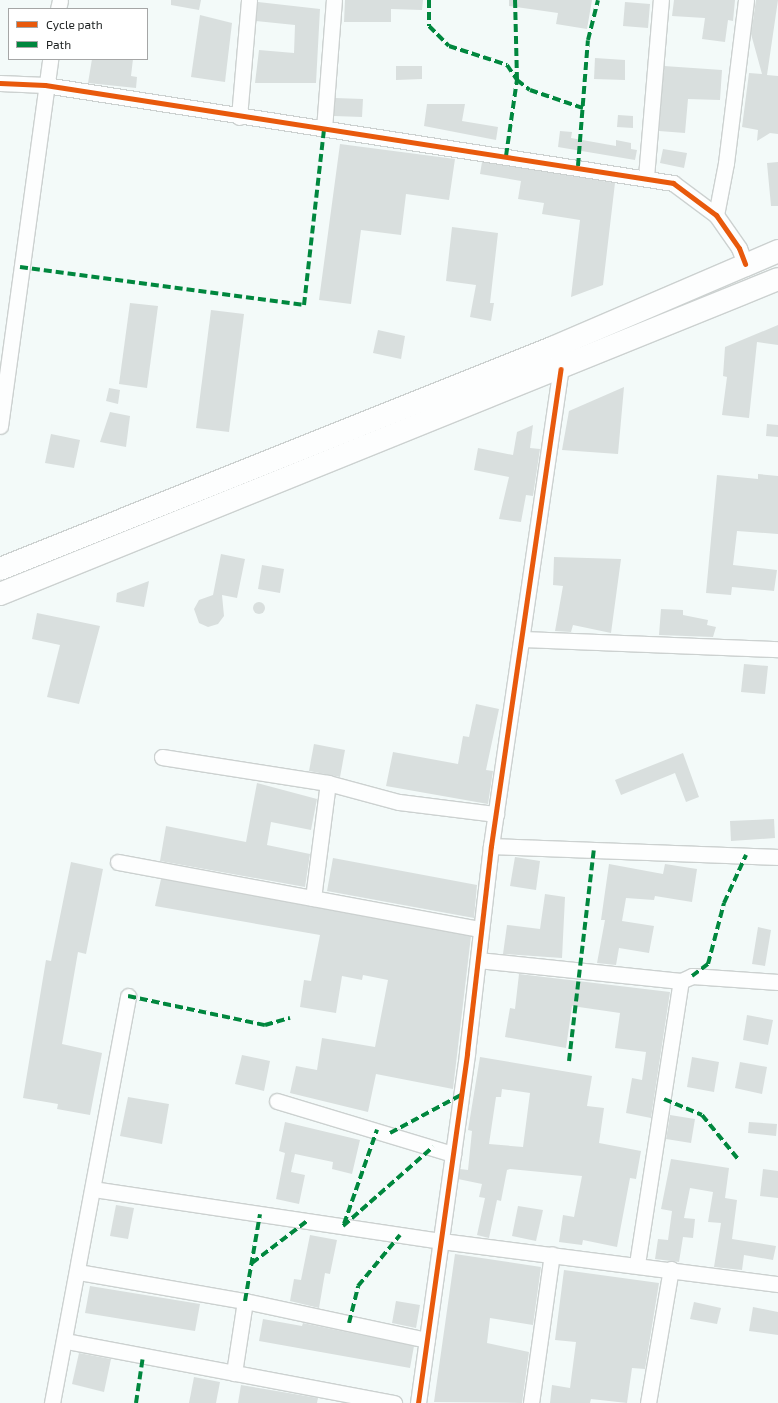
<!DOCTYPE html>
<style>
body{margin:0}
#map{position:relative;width:778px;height:1403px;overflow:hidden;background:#f3faf9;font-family:"Exo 2",sans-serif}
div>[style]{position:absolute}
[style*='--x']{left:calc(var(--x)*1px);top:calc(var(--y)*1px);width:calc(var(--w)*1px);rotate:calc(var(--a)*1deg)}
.building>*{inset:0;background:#d9dfde}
.round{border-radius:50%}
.roads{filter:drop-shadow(1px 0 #ccd1d0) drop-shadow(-1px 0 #ccd1d0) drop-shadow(0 1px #ccd1d0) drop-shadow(0 -1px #ccd1d0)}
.minor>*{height:15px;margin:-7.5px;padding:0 7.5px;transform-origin:7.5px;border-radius:7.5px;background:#fdfefe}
.highway>*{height:22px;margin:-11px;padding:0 11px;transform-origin:11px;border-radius:11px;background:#fdfefe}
.quiet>*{height:4px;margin-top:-2px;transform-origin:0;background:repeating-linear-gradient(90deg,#00873e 0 8px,transparent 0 12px)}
.cycleway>*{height:5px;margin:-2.5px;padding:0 2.5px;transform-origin:2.5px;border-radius:2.5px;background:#e8590c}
span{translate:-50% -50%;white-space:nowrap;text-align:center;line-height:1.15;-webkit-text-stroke:3.5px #fff;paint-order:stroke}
.legend{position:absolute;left:8px;top:8px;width:140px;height:52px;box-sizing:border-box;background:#fff;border:1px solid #a5a6a6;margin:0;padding:5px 7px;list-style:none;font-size:12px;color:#1d2121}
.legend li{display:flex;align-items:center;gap:8px;height:20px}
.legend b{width:20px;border:1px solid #a5a6a6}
</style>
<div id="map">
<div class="building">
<div style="clip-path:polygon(171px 0,201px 0,199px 10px,171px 5px)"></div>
<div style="clip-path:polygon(345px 0,423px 0,422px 10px,391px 9px,391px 22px,344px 22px)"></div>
<div style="clip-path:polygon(509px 0,592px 0,587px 29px,556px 24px,558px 13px,509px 6px)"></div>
<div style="clip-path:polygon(674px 0,735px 0,733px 21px,728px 20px,725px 42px,702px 39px,705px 18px,672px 16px)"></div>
<div style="clip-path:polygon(756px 0,778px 0,767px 75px,778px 76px,778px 134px,770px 133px,757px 141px,758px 130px,742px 127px,749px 73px,762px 74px,751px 34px)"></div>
<div style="clip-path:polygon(258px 2px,320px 9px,316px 83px,255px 83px,259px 50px,294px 53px,295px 25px,256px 21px)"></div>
<div style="clip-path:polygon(625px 2px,650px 4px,648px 28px,623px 26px)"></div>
<div style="clip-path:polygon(200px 15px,232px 23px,225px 82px,191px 77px)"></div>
<div style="clip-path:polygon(595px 58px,625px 60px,625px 80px,594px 79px)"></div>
<div style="clip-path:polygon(92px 59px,133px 59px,131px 76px,137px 77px,136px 88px,88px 83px)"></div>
<div style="clip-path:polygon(396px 66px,422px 66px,422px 79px,396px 80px)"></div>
<div style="clip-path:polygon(664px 66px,722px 70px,720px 100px,688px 99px,685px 133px,659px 131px)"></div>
<div style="clip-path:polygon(335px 98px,363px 99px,362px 117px,334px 116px)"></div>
<div style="clip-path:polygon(427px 104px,465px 104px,462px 121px,498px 127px,496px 140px,424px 126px)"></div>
<div style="clip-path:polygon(618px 115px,633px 116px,633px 128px,617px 127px)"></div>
<div style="clip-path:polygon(560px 131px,572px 132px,571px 138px,616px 146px,616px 140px,631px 143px,631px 149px,637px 150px,635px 160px,558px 147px)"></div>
<div style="clip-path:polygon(340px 144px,455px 159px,449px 200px,406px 194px,401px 235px,361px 230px,351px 304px,319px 300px)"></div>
<div style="clip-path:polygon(663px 149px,687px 153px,684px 168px,660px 163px)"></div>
<div style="clip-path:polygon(482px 162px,615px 183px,603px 285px,571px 297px,580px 220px,542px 214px,544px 203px,518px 199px,521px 181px,480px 174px)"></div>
<div style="clip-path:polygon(778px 162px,778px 206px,771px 206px,767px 163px)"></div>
<div style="clip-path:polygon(452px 227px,498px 233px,490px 303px,494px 303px,491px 321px,470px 317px,476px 285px,446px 281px)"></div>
<div style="clip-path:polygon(130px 303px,158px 306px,147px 388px,119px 384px)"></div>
<div style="clip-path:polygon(211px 310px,244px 314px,229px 432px,196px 428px)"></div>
<div style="clip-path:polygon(778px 325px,778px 345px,757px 342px,749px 418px,722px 415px,727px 377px,723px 376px,725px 347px)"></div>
<div style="clip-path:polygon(378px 330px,405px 336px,401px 359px,373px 353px)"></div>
<div style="clip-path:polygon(624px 387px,618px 454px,562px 450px,569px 411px)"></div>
<div style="clip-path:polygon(109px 388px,120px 390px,118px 404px,106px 401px)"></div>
<div style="clip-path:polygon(110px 412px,130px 416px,126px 447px,100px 442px)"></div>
<div style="clip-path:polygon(767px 424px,778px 425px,778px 437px,766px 436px)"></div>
<div style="clip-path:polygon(533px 425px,530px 448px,540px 449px,533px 496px,526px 495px,521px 522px,499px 519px,509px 477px,474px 470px,478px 448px,513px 455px,517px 432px)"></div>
<div style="clip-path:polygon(51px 434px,80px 440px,74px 468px,45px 463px)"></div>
<div style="clip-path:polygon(758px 474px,778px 476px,778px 534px,737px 531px,733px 565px,777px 570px,774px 591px,732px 587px,731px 595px,706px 593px,717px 475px,758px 479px)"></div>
<div style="clip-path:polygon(221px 554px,245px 559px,237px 598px,222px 595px,224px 616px,218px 624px,208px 627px,199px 623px,194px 609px,199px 600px,213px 595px)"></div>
<div style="clip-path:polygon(554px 557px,621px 559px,611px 633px,573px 625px,571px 632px,555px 631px,563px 586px,553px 585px)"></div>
<div style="clip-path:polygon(262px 565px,284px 569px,280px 593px,258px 589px)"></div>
<div style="clip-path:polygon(149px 581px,144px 607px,116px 602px,117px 593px)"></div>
<div class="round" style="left:253px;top:602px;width:12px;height:12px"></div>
<div style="clip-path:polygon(661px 609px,683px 610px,683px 615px,708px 620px,707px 625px,716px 627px,713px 637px,659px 635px)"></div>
<div style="clip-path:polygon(37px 613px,100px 626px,79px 704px,47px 697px,60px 645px,32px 639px)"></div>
<div style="clip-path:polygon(744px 664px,768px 666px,765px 694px,741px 692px)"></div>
<div style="clip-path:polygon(476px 704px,499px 709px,486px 770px,493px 771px,488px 804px,386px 786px,393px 752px,458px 764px,463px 736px,469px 737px)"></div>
<div style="clip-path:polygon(314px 744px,345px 750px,340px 777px,309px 771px)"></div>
<div style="clip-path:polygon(683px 753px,699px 797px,686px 802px,675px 773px,621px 795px,615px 780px)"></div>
<div style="clip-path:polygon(257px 783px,317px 799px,311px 830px,271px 822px,267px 845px,310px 854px,305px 887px,160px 861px,166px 826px,246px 842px)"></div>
<div style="clip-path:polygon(774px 819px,775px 838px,731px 841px,730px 821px)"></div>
<div style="clip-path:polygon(515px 857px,540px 861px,536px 890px,510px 886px)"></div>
<div style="clip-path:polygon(333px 858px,477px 885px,474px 918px,327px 891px)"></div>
<div style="clip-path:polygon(71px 862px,103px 869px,86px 954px,78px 952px,62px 1044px,102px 1053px,90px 1115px,57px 1109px,58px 1104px,23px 1098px,46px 960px,51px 961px)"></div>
<div style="clip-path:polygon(609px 864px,663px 874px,665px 864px,697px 869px,692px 902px,655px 896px,654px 900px,626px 898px,622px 921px,654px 926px,649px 953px,619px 948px,616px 965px,597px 963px,605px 920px,601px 920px)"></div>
<div style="clip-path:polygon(161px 879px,471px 936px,453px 1089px,376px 1074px,368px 1112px,290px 1093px,296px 1066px,317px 1070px,322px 1038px,375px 1047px,388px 980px,363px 975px,362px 980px,342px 976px,336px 1013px,300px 1007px,304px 980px,311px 981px,320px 935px,155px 906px)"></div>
<div style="clip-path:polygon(545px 894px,565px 897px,562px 958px,503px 954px,507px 925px,540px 929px)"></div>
<div style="clip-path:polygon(758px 927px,771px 930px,765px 966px,752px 964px)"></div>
<div style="clip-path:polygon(519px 974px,670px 992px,651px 1118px,626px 1113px,632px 1078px,642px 1080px,646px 1052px,615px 1048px,620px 1013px,572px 1006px,566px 1048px,505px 1037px,510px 1008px,515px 1009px)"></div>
<div style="clip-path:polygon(747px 1015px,773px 1020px,768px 1045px,743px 1040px)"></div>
<div style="clip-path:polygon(242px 1055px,270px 1061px,264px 1091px,235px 1084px)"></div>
<div style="clip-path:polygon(evenodd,480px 1057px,592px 1076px,587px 1106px,604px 1108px,599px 1143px,641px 1151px,636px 1179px,630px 1178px,617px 1247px,583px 1240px,582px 1245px,559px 1242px,563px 1215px,574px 1217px,582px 1176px,510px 1169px,507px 1170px,501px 1201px,497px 1200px,489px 1238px,477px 1235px,485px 1198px,479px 1197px,482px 1184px,458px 1179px,460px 1169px,468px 1170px,472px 1131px,468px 1130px,480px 1057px,502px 1089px,530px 1093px,523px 1147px,489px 1144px,496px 1097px,501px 1097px,502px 1089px)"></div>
<div style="clip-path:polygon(692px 1057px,719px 1062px,714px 1092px,687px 1087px)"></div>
<div style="clip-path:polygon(740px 1062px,767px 1067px,762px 1094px,735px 1088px)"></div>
<div style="clip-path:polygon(128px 1097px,169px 1104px,162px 1144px,120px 1136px)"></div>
<div style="clip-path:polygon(670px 1115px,695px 1119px,691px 1143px,666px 1139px)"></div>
<div style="clip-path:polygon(285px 1122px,360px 1140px,352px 1174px,332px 1169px,333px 1162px,295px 1154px,291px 1172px,305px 1175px,299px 1204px,276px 1199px,285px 1153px,279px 1151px)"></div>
<div style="clip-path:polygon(749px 1122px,777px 1124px,776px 1136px,748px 1133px)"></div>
<div style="clip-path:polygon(671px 1159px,729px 1168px,725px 1198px,737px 1200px,732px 1239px,776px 1246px,773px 1260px,744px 1255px,742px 1270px,714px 1267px,721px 1223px,708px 1222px,713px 1192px,690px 1188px,684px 1218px,695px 1219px,693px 1238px,683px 1237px,679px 1262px,655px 1259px,658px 1239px,668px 1240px,672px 1211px,661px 1209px)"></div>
<div style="clip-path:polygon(763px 1169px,778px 1171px,778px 1198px,760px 1196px)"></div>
<div style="clip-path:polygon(116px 1205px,134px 1208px,128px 1239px,110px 1236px)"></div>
<div style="clip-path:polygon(518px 1206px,543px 1210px,536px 1241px,512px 1236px)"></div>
<div style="clip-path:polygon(310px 1235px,337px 1240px,330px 1274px,325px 1273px,319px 1308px,290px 1301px,294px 1279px,301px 1280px)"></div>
<div style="clip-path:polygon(455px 1254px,541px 1267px,533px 1325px,490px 1318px,487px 1343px,529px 1352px,522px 1403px,434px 1402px)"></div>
<div style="clip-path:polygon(564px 1270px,659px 1283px,645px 1369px,632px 1368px,627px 1403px,591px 1399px,590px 1403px,550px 1403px,552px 1385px,570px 1388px,576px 1342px,555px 1340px)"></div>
<div style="clip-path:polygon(90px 1286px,200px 1304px,195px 1331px,85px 1313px)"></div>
<div style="clip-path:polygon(396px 1301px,420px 1305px,416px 1328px,392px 1323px)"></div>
<div style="clip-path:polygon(694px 1302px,721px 1308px,717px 1324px,690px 1319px)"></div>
<div style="clip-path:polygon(753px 1307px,778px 1312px,778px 1335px,749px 1331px)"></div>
<div style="clip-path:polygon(263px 1319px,302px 1326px,303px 1323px,414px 1346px,410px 1368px,259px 1341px)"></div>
<div style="clip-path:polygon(79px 1353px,111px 1359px,104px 1392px,72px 1384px)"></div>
<div style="clip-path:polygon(194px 1377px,220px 1382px,216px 1403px,189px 1403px)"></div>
<div style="clip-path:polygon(241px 1385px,318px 1398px,317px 1403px,238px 1403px)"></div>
</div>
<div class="roads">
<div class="minor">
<div style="--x:58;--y:9;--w:9;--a:-77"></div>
<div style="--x:0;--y:83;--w:45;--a:2.5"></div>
<div style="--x:45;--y:85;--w:636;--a:8.87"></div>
<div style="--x:673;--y:183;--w:54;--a:36.7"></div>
<div style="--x:716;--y:215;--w:40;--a:55.1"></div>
<div style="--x:739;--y:248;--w:17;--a:69"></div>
<div style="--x:239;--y:117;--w:117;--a:-85.1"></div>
<div style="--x:324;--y:129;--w:129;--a:-85.6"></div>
<div style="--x:646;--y:177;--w:178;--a:-85.2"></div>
<div style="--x:716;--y:215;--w:53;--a:-79.1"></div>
<div style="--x:726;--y:163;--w:164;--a:-83"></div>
<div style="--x:0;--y:426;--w:370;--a:-82.2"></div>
<div style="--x:524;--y:639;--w:254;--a:2.3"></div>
<div style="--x:162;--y:757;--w:168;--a:8.9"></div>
<div style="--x:328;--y:783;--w:73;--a:15"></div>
<div style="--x:399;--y:802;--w:98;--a:7.1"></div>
<div style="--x:491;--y:846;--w:287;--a:2.2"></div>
<div style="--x:118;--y:862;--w:369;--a:10.5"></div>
<div style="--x:313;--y:898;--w:116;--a:-82.6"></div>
<div style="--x:478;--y:960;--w:204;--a:5.9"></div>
<div style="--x:681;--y:981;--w:12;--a:-24"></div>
<div style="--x:692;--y:976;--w:86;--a:4"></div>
<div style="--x:277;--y:1101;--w:184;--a:16.8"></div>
<div style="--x:93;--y:1189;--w:352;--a:8.5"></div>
<div style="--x:441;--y:1241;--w:340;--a:7.3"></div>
<div style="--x:637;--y:1264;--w:286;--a:-81.2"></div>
<div style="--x:78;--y:1272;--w:169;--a:9.9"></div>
<div style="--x:245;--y:1301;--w:73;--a:98.7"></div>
<div style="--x:245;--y:1301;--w:186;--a:12.1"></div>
<div style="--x:66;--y:1341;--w:334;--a:10.7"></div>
<div style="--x:52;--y:1403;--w:414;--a:-79.4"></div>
<div style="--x:418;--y:1403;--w:353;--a:-82"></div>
<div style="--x:467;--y:1053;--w:208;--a:-83.4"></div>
<div style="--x:491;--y:846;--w:482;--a:-81.7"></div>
<div style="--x:531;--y:1403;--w:150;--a:-82"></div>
<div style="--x:648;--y:1403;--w:136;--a:-80.3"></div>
</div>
<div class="highway">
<div style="--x:0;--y:569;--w:595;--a:-21.82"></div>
<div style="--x:552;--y:348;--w:246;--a:-23.2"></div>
<div style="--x:0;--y:594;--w:839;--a:-22.04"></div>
</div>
</div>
<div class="quiet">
<div style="--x:429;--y:0;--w:26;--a:90"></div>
<div style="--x:429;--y:26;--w:28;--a:45"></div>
<div style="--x:449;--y:46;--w:61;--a:18.1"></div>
<div style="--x:507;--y:65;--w:18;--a:56"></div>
<div style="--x:517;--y:80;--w:16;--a:38"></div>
<div style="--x:530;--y:90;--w:56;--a:18.8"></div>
<div style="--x:506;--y:156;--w:77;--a:-81.8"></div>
<div style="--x:517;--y:80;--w:80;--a:-91.4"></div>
<div style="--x:578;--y:166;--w:126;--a:-85.5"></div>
<div style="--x:588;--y:40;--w:41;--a:-76"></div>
<div style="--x:20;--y:267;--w:287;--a:7.6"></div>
<div style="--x:304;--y:305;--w:177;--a:-83.5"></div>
<div style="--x:692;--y:976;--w:20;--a:-37"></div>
<div style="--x:708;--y:964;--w:63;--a:-75.3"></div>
<div style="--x:724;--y:903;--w:53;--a:-65.4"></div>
<div style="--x:128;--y:996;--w:140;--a:12"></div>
<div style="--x:265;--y:1025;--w:26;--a:-16"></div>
<div style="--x:569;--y:1061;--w:214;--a:-83.3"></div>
<div style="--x:664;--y:1099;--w:41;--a:22.8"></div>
<div style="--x:702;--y:1115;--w:57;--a:50.7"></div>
<div style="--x:390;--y:1133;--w:81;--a:-28.2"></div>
<div style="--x:344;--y:1224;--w:100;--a:-70.7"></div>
<div style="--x:343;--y:1226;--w:120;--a:-41.3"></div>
<div style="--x:252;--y:1263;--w:69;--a:-37.4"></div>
<div style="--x:245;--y:1301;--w:88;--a:-80.2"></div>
<div style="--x:349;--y:1323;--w:38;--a:-76"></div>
<div style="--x:358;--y:1286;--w:66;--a:-50.5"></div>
<div style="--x:136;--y:1403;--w:48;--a:-81.5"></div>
</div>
<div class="cycleway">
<div style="--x:0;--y:83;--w:45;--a:2.5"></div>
<div style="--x:45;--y:85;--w:636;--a:8.87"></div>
<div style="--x:673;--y:183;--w:54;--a:36.7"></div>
<div style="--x:716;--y:215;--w:40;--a:55.1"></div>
<div style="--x:739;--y:248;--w:17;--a:69"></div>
<div style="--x:418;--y:1403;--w:353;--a:-82"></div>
<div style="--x:467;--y:1053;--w:208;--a:-83.4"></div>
<div style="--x:491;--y:846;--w:482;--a:-81.7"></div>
</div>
<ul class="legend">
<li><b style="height:5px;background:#e8590c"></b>Cycle path</li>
<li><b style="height:5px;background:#00873e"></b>Path</li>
</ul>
</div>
